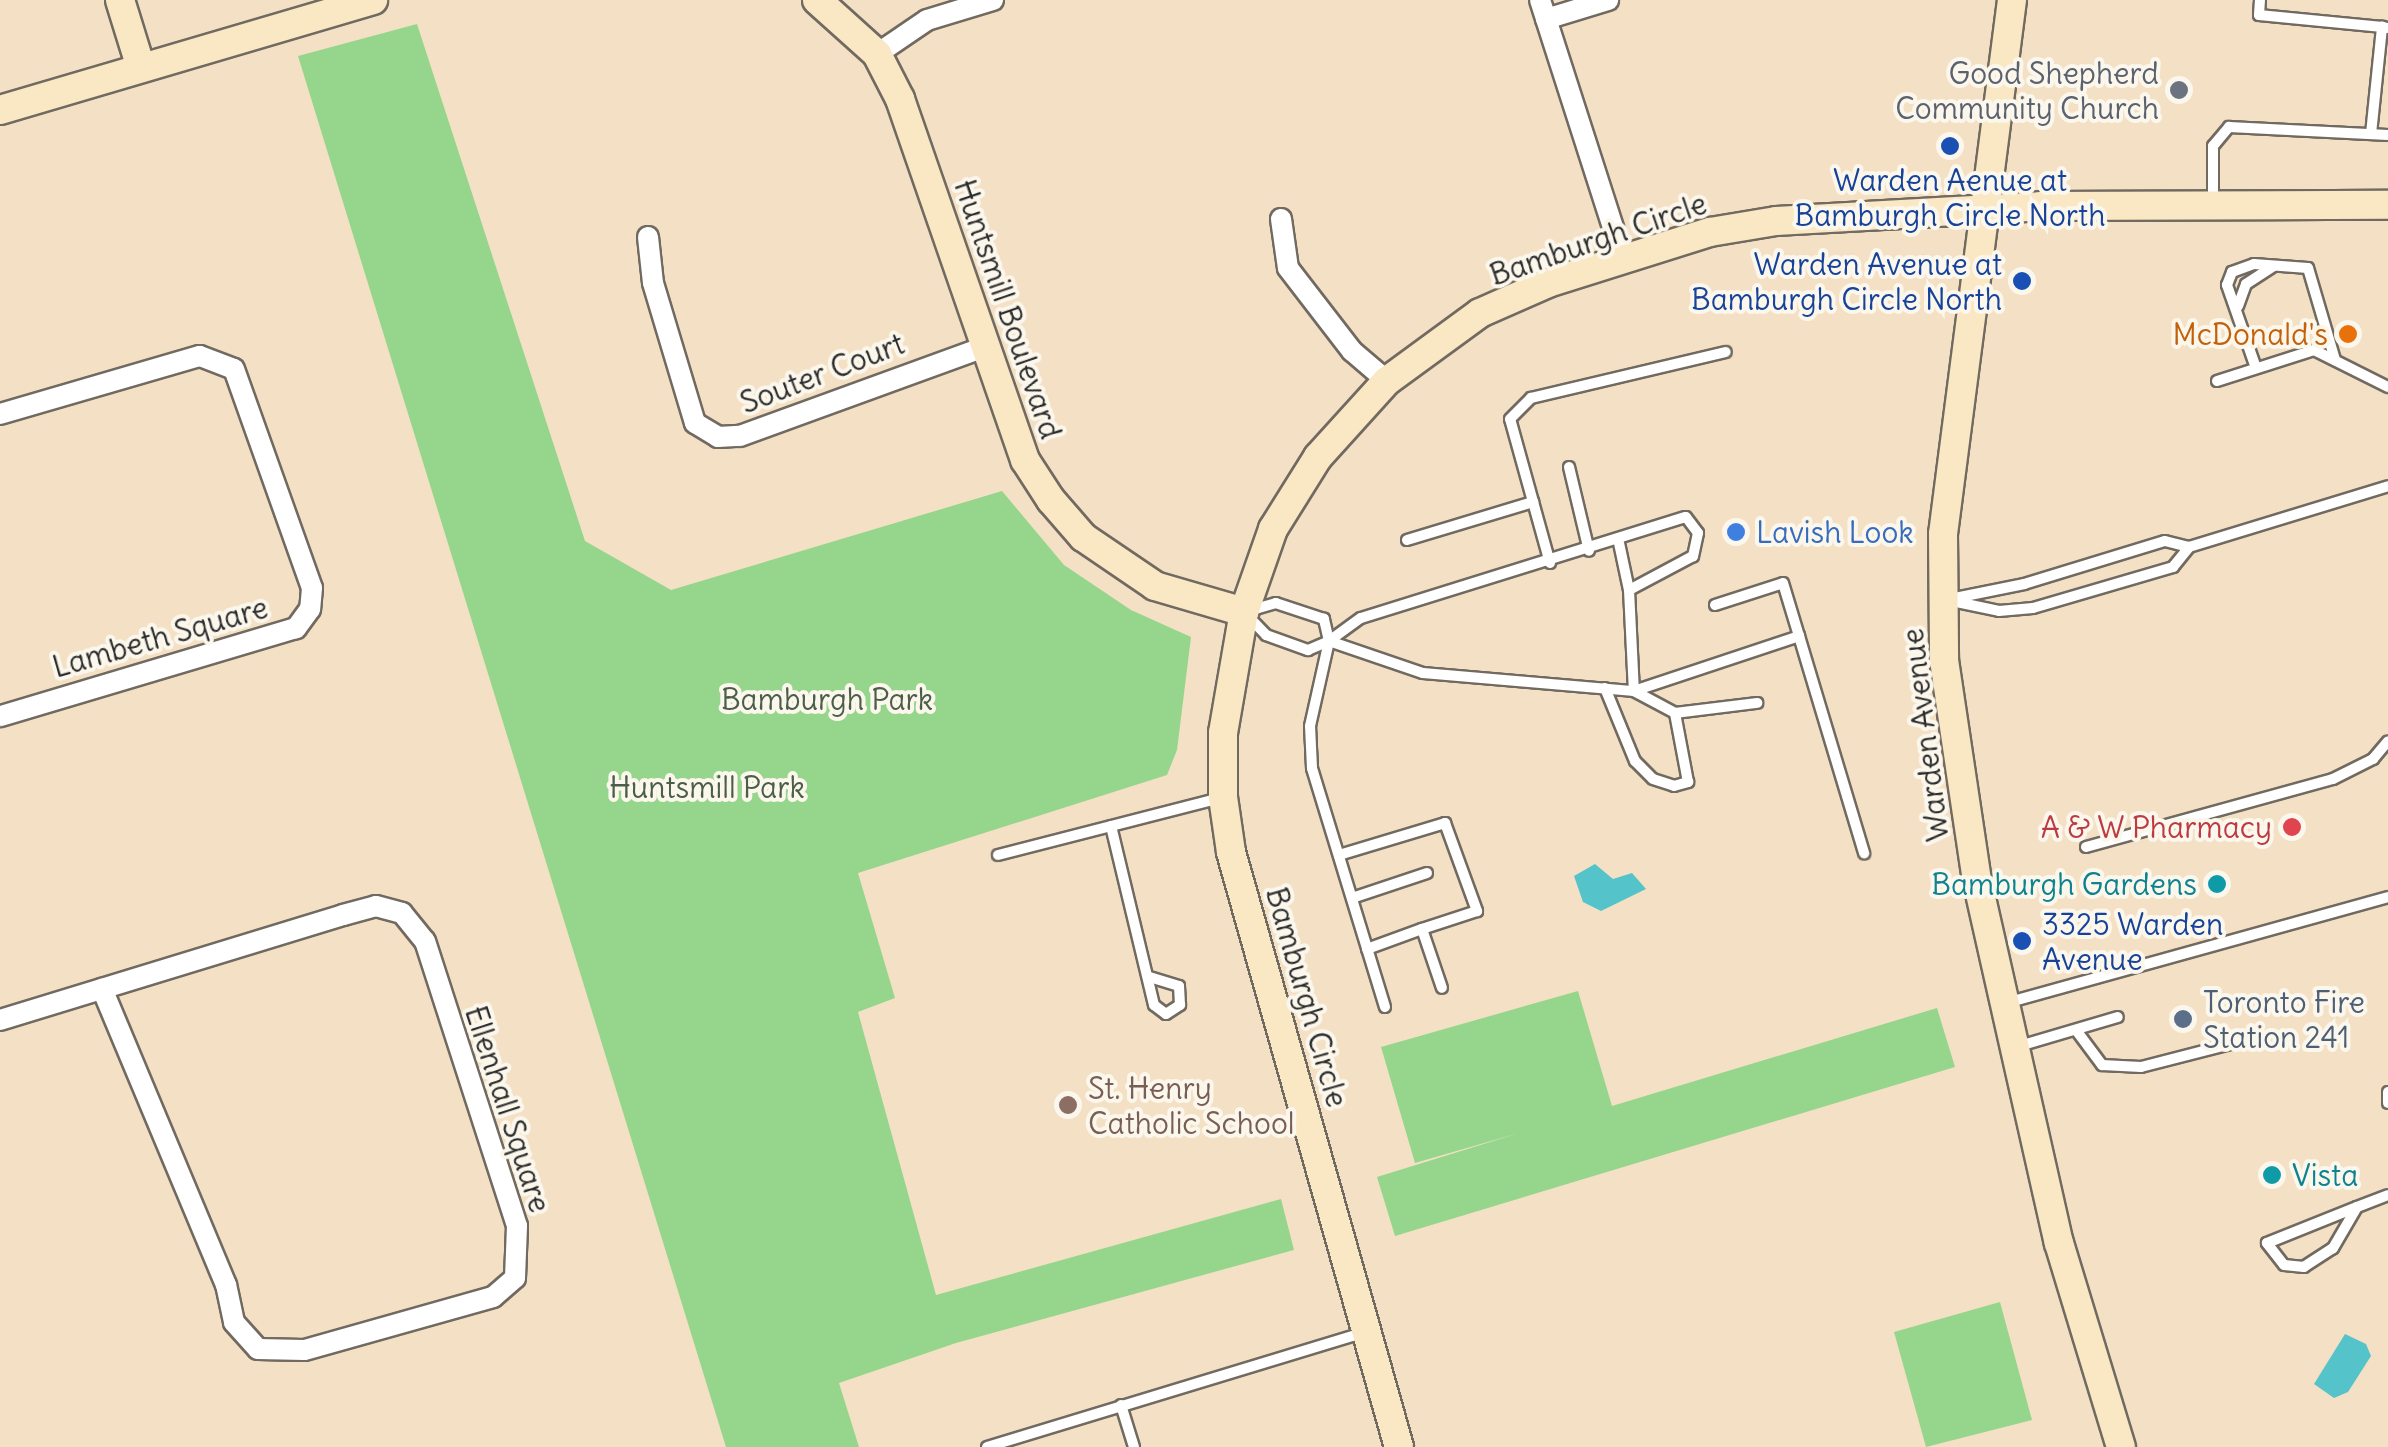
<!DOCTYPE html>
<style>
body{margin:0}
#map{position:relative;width:2388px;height:1447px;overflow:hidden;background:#f4e0c4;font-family:Delius,sans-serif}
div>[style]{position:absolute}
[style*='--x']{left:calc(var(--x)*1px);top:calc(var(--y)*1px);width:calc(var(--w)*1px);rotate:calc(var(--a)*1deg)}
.green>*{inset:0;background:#96d68c}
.water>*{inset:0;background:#55c3ca}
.roads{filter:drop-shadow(2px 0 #716a61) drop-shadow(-2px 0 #716a61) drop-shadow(0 2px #716a61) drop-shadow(0 -2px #716a61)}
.lane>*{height:10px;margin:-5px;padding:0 5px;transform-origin:5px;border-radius:5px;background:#fff}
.street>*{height:20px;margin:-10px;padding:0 10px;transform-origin:10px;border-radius:10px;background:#fff}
.secondary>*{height:28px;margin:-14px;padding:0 14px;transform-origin:14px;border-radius:14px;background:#fae7c3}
.dots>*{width:28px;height:28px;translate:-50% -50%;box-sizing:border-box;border:5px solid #fbf7ec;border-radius:50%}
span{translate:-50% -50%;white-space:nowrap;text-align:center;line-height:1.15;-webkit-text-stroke:8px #fbf7ec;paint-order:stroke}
.worship-label{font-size:30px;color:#5b616d}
.right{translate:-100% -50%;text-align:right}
.transit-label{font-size:30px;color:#164399}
.left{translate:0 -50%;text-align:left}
.street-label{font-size:30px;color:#2b2b2b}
.food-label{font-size:30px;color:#c56008}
.shop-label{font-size:30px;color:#366cbe}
.park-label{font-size:30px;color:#4b5e48}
.health-label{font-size:30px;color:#be3a42}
.culture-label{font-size:30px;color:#0d838f}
.service-label{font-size:30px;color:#4e5e75}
.education-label{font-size:30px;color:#785e54}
</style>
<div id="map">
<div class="green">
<div style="clip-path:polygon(417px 24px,585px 541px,671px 590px,1002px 491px,1064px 565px,1131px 610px,1191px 637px,1177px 750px,1167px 775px,858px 873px,895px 998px,858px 1012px,936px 1295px,1281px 1199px,1294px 1250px,956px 1343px,839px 1383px,859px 1447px,726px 1447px,298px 56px)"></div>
<div style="clip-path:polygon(1578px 991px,1612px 1106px,1937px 1008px,1955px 1067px,1395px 1236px,1377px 1177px,1519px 1133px,1415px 1163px,1381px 1047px)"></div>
<div style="clip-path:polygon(2000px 1302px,2032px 1420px,1926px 1447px,1894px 1332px)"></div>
</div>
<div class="water">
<div style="clip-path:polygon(1595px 864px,1613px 879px,1632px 873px,1646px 889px,1601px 911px,1583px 902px,1574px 876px)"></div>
<div style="clip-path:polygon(2345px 1334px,2366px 1344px,2371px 1356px,2348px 1392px,2334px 1398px,2314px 1384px)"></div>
</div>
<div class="roads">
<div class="lane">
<div style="--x:2260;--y:0;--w:15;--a:94"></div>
<div style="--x:2259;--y:15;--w:124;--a:5.6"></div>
<div style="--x:2371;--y:134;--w:108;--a:-84.1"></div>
<div style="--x:2382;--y:27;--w:5;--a:11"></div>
<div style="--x:2213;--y:201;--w:55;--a:-90"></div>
<div style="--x:2213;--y:146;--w:25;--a:-50"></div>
<div style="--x:2229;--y:127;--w:159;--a:2.9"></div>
<div style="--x:2238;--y:306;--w:23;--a:-70"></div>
<div style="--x:2246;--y:284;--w:33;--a:-33"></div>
<div style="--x:2256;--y:368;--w:88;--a:-109.3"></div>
<div style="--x:2227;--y:285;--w:14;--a:-69"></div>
<div style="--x:2232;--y:272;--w:23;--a:-20"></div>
<div style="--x:2254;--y:264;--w:54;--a:4.2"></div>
<div style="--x:2308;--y:268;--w:96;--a:73.6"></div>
<div style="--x:2217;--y:381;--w:102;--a:-17.7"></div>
<div style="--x:2314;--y:350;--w:83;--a:26.6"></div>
<div style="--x:1569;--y:467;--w:86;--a:76.6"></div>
<div style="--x:1407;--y:540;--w:132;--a:-16.8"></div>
<div style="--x:1619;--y:543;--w:48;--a:78"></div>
<div style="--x:1629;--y:590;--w:101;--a:87.2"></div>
<div style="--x:1550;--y:563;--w:149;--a:-105.5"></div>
<div style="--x:1510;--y:419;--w:30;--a:-45"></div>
<div style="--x:1531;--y:398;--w:200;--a:-13.3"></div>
<div style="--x:1945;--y:600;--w:81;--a:-11.4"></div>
<div style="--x:2024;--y:584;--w:147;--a:-17"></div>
<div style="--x:2165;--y:541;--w:25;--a:14"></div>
<div style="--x:2189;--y:547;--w:208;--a:-17"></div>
<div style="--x:1947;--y:600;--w:53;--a:11.9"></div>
<div style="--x:1999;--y:611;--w:34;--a:-5"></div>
<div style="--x:2033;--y:608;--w:146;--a:-16.3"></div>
<div style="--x:2173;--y:567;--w:26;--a:-51"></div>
<div style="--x:1715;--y:605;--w:71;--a:-17.9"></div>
<div style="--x:1783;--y:583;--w:55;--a:73.2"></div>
<div style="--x:1329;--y:641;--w:99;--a:18.8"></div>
<div style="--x:1423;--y:673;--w:212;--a:4.9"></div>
<div style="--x:1634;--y:691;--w:47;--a:28.2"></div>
<div style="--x:1675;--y:713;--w:83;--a:-7"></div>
<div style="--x:1605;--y:688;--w:79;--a:67.7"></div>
<div style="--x:1635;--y:761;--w:25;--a:45"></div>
<div style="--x:1653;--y:779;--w:22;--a:18"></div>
<div style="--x:1674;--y:786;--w:15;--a:-16"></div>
<div style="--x:1688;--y:782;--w:70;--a:-100.7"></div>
<div style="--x:1634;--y:691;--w:174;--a:-18.4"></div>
<div style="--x:1799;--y:636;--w:227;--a:73.3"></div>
<div style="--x:1111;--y:826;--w:184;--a:76.5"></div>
<div style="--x:1154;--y:1005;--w:15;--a:37"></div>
<div style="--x:1166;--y:1014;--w:17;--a:-33"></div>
<div style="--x:1180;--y:1005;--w:19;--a:-93"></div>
<div style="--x:1179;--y:986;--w:30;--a:-163"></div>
<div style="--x:2086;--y:847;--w:256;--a:-15.4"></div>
<div style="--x:2333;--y:779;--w:45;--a:-26.6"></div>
<div style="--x:2373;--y:759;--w:23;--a:-50"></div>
<div style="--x:998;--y:855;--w:229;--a:-14.4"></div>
<div style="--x:1339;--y:855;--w:111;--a:-16.8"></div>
<div style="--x:1445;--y:823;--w:94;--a:70"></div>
<div style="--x:1477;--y:911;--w:58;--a:161.9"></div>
<div style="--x:1352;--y:898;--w:79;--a:-18.4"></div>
<div style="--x:1367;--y:949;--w:59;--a:-20"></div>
<div style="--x:1422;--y:929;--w:62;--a:71.3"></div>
<div style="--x:2006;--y:1003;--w:396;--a:-15.5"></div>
<div style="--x:1385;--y:1007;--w:250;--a:-107"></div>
<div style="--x:1312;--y:768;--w:42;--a:-92.7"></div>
<div style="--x:1310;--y:726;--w:87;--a:-77.4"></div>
<div style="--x:1329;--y:641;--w:23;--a:-103"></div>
<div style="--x:1324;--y:619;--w:51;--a:-161.6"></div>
<div style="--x:1276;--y:603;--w:33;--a:164"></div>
<div style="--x:1244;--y:612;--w:32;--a:46"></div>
<div style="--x:1266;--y:635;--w:45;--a:19.7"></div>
<div style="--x:1308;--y:650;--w:23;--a:-23"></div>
<div style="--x:1329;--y:641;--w:39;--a:-36"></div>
<div style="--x:1361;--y:618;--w:340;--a:-17.3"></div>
<div style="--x:1686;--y:517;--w:20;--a:53"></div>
<div style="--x:1698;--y:533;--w:24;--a:102"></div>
<div style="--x:1693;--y:556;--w:72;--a:152"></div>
<div style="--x:2076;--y:1030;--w:44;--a:53.4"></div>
<div style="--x:2102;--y:1065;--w:39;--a:3"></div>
<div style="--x:2141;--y:1067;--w:108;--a:-14.4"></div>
<div style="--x:2016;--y:1047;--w:106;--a:-16.4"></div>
<div style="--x:2388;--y:1092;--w:11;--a:90"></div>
<div style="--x:2357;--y:1207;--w:48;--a:120.3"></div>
<div style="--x:2333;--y:1248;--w:35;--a:147"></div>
<div style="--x:2304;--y:1267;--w:20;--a:-174"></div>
<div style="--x:2284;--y:1265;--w:28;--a:-128"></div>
<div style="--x:2267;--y:1243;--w:97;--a:-21.8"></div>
<div style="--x:2357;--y:1207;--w:33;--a:-21"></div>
<div style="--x:1121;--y:1405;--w:44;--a:72.8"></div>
<div style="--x:987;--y:1447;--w:393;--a:-16.9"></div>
</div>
<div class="street">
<div style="--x:1540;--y:0;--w:274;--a:72.2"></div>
<div style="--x:1546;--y:19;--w:65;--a:-17"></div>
<div style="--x:877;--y:54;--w:60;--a:-34.2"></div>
<div style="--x:927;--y:20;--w:69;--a:-16.9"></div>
<div style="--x:1281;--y:219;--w:49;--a:81.9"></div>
<div style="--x:1288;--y:268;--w:105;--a:52.4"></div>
<div style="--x:1352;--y:351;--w:46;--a:40.6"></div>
<div style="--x:648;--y:237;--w:46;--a:83.8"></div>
<div style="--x:653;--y:283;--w:146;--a:73.3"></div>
<div style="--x:695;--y:423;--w:27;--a:31"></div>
<div style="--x:718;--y:437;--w:22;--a:-3"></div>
<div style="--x:740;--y:436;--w:260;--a:-20"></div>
<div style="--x:0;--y:414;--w:208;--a:-16.2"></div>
<div style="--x:200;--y:356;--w:36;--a:21"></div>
<div style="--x:234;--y:369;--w:232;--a:70.4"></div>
<div style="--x:312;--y:588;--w:21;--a:95"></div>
<div style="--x:310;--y:609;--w:24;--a:126"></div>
<div style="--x:296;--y:628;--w:309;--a:163.4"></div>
<div style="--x:0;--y:1020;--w:359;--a:-17"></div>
<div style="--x:343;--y:915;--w:34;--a:-15"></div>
<div style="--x:376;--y:906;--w:27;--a:15"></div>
<div style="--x:402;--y:913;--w:36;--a:51"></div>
<div style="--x:425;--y:941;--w:299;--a:72.1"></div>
<div style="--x:517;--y:1226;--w:52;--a:92.2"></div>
<div style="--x:515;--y:1278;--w:29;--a:139"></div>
<div style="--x:493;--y:1297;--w:196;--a:164.3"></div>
<div style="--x:304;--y:1350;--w:46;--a:-178.8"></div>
<div style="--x:258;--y:1349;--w:36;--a:-132"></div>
<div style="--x:234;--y:1322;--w:38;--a:-102"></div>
<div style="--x:226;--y:1285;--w:321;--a:-112.7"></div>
</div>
<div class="secondary">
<div style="--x:120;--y:0;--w:71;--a:72.8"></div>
<div style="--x:817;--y:0;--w:81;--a:42"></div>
<div style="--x:877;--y:54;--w:51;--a:62.9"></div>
<div style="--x:900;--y:99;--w:382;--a:70.9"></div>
<div style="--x:1025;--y:460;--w:48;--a:57"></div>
<div style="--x:1051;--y:500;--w:49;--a:49.1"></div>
<div style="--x:1083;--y:537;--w:87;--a:34.2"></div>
<div style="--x:1155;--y:586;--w:93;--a:16.3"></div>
<div style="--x:2012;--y:0;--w:538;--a:97.36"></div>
<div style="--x:1943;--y:534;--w:126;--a:89.5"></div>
<div style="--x:1944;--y:660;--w:222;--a:81.5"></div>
<div style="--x:1977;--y:880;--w:372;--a:77.3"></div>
<div style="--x:2059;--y:1243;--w:213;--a:73.1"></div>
<div style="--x:0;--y:110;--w:389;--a:-16.4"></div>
<div style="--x:1399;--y:1447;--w:618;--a:-105.77"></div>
<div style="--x:1231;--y:852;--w:56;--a:-98.3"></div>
<div style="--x:1223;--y:797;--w:64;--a:-90"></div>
<div style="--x:1223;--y:733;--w:123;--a:-80.2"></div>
<div style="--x:1244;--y:612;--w:88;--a:-70.7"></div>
<div style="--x:1273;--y:529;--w:85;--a:-58"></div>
<div style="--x:1318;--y:457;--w:103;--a:-47.8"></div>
<div style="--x:1387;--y:381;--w:115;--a:-36.2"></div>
<div style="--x:1480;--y:313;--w:74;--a:-23.8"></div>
<div style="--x:1548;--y:283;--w:170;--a:-17.5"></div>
<div style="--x:1710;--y:232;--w:67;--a:-9.5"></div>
<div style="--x:1776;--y:221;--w:265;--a:-3.2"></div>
<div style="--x:2041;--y:206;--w:347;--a:-0.2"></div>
</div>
</div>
<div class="dots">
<div style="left:2179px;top:90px;background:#6b7280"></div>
<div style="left:1950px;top:146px;background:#1a4fb4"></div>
<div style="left:2022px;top:281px;background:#1a4fb4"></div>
<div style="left:2348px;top:334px;background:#e8710a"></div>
<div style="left:1736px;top:532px;background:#3f7fe0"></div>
<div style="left:2292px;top:827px;background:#e0444e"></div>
<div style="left:2217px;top:884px;background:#0f9aa8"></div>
<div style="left:2022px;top:941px;background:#1a4fb4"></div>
<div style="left:2183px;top:1019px;background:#5c6f8a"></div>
<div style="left:1068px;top:1105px;background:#8d6e63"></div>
<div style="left:2272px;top:1175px;background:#0f9aa8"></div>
</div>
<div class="worship-label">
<span class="right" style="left:2159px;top:90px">Good Shepherd<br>Community Church</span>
</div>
<div class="transit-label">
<span style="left:1950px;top:197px">Warden Aenue at<br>Bamburgh Circle North</span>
<span class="right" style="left:2002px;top:281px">Warden Avenue at<br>Bamburgh Circle North</span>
<span class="left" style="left:2042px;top:941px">3325 Warden<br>Avenue</span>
</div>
<div class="street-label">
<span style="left:1598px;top:239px;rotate:-19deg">Bamburgh Circle</span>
<span style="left:1008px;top:309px;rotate:71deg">Huntsmill Boulevard</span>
<span style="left:822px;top:373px;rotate:-21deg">Souter Court</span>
<span style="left:160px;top:637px;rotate:-16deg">Lambeth Square</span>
<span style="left:1925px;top:735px;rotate:-97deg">Warden Avenue</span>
<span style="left:1307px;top:997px;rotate:74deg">Bamburgh Circle</span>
<span style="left:508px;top:1109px;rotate:72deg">Ellenhall Square</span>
</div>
<div class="food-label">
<span class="right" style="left:2328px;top:334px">McDonald's</span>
</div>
<div class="shop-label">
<span class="left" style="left:1756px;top:532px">Lavish Look</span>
</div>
<div class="park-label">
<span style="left:827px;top:699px">Bamburgh Park</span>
<span style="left:707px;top:787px">Huntsmill Park</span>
</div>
<div class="health-label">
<span class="right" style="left:2272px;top:827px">A &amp; W Pharmacy</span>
</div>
<div class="culture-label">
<span class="right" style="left:2197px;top:884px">Bamburgh Gardens</span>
<span class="left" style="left:2292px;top:1175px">Vista</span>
</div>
<div class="service-label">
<span class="left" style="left:2203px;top:1019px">Toronto Fire<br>Station 241</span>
</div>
<div class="education-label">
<span class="left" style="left:1088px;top:1105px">St. Henry<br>Catholic School</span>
</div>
</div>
